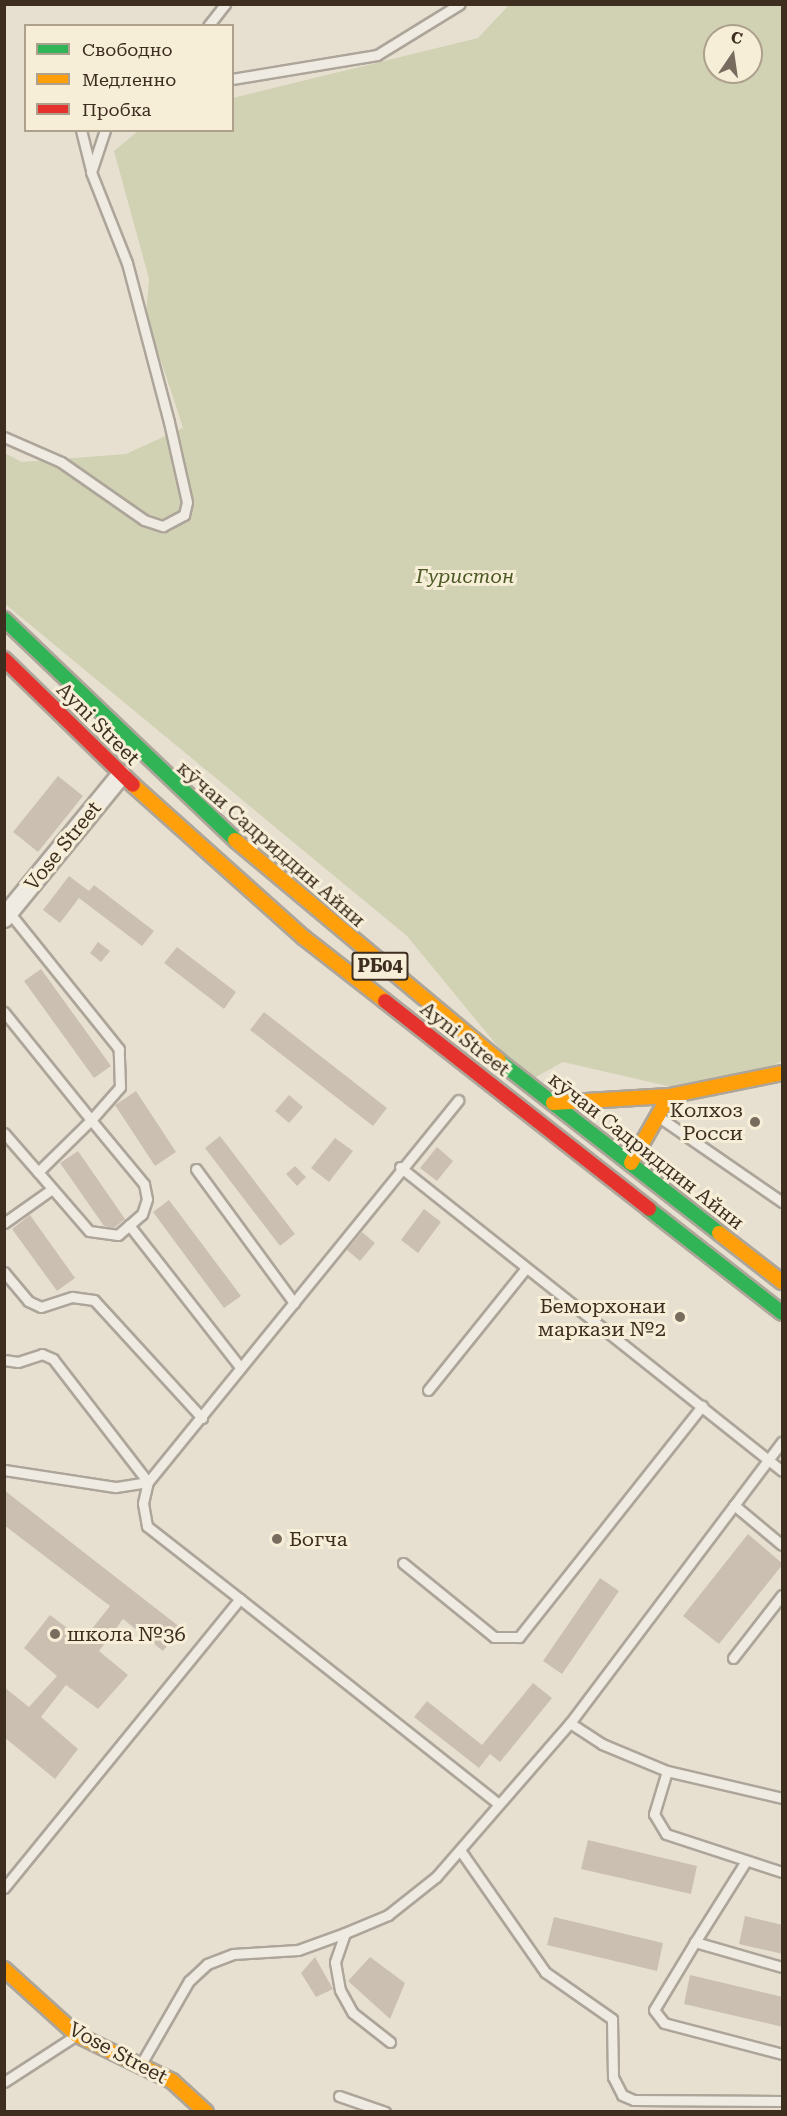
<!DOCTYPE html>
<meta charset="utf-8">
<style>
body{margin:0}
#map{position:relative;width:787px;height:2116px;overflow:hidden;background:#e7e0d1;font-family:"Roboto Serif",serif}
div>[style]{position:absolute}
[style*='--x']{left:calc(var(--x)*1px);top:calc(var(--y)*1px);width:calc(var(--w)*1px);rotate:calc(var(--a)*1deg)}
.cemetery>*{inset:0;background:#d1d1b3}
.building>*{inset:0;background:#cbbfb2}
.roads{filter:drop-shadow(2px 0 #ada599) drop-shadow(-2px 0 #ada599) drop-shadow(0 2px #ada599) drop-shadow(0 -2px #ada599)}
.lane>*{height:9px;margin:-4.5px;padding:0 4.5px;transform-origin:4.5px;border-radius:4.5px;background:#efebe3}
.street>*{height:18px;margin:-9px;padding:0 9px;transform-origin:9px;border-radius:9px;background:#efebe3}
.fast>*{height:14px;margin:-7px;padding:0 7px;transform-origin:7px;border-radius:7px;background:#30b455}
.slow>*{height:14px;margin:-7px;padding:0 7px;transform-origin:7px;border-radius:7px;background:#ff9f0a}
.jam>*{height:14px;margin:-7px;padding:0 7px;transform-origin:7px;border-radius:7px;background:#e5322d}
.dots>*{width:16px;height:16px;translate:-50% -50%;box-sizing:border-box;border:3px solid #f7eed8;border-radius:50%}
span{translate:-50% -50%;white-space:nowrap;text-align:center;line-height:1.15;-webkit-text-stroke:6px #f7eed8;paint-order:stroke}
.shield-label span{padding:2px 4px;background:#f7eed8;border:2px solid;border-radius:4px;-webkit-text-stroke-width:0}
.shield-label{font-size:18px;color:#3d2e20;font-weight:700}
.park-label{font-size:20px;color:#4d5a26;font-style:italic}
.street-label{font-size:20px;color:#3d2e20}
.poi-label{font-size:20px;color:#3d2e20}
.right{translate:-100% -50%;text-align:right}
.left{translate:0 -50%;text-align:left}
.frame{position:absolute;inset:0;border:6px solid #3d2e20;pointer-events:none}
.legend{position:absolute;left:24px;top:24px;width:210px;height:108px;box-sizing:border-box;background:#f7eed8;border:2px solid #ada18e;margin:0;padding:8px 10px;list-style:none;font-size:18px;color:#3d2e20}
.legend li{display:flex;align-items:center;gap:12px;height:30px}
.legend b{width:30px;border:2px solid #ada18e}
.north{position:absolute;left:703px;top:24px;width:60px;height:60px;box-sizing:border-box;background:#f7eed8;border:2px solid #ada18e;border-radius:50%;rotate:13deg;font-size:16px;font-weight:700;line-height:24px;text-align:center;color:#3d2e20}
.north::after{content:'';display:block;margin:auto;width:21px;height:27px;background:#786c5e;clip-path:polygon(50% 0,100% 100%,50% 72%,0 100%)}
</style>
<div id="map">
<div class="cemetery">
<div style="clip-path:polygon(evenodd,509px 5px,782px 5px,782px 1061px,715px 1097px,563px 1062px,527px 1082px,407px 936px,5px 604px,4px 453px,22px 462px,126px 454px,183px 428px,146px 315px,149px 279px,114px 151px,138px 131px,232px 130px,233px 98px,478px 38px,509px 5px,715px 36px,751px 36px,751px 72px,715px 72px,715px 36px)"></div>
</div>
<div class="building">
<div style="clip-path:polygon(58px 776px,83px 796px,38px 852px,13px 832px)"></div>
<div style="clip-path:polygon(69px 876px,89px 891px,94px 885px,154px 931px,142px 946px,79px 898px,60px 923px,43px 910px)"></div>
<div style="clip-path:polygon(98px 942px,110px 951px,101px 962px,90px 953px)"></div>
<div style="clip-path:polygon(177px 947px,236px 992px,224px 1009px,164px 963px)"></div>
<div style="clip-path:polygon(41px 969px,111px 1066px,94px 1078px,24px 981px)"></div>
<div style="clip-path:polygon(264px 1012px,387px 1108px,373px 1126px,250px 1030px)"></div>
<div style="clip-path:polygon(136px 1091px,176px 1152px,155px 1166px,115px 1105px)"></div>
<div style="clip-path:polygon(289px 1095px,303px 1107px,289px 1123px,275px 1111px)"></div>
<div style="clip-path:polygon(220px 1136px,295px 1234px,280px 1246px,205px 1148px)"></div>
<div style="clip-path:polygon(335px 1138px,353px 1151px,329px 1182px,311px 1168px)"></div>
<div style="clip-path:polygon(437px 1147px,453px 1161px,437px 1181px,420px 1168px)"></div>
<div style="clip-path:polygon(78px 1151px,125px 1219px,114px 1228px,104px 1226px,60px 1163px)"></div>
<div style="clip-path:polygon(295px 1166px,306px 1177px,297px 1186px,286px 1174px)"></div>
<div style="clip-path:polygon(169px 1200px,241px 1296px,224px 1308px,153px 1212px)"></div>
<div style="clip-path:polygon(424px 1209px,441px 1222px,418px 1253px,401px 1240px)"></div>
<div style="clip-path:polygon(30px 1215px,75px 1278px,57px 1291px,12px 1229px)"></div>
<div style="clip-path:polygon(362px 1232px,375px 1243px,360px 1261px,347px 1250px)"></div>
<div style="clip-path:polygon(4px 1490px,181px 1628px,163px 1651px,123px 1619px,99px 1651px,128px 1675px,98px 1709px,66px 1685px,41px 1717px,78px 1749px,55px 1779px,4px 1737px,4px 1687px,29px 1707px,57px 1676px,24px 1648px,50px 1615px,83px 1640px,110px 1606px,4px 1525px)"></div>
<div style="clip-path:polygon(748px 1534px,783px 1564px,719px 1644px,683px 1616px)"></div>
<div style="clip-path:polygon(600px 1578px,619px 1591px,562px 1674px,543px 1661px)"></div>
<div style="clip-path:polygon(533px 1683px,552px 1698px,500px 1762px,490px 1754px,479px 1768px,414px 1717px,427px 1701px,482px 1745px)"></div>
<div style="clip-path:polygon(588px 1840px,697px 1866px,691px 1894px,581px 1869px)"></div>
<div style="clip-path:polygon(745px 1916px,783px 1925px,783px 1954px,739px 1944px)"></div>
<div style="clip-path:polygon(554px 1917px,663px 1943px,657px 1971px,547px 1945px)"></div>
<div style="clip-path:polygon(315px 1957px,333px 1989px,316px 1997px,301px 1973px)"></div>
<div style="clip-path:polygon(370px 1957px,405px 1983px,390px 2019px,348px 1981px)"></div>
<div style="clip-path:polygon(690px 1975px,783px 1997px,783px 2027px,684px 2004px)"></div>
</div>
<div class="roads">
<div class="lane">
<div style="--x:208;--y:26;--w:28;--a:-52"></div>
<div style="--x:232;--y:79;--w:147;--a:-9.4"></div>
<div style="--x:377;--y:55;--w:97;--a:-31.6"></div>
<div style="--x:81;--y:130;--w:38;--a:76"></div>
<div style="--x:4;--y:437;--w:62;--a:23.7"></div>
<div style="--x:61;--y:462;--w:101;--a:34.9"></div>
<div style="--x:144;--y:520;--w:20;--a:18"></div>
<div style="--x:163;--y:526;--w:24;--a:-28"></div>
<div style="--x:184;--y:515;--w:13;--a:-77"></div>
<div style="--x:187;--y:502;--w:82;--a:-102.7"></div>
<div style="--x:169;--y:422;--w:164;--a:-104.8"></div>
<div style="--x:127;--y:263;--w:98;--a:-111.6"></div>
<div style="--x:91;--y:172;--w:44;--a:-71.6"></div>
<div style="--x:4;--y:1012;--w:139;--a:51.1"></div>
<div style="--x:91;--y:1120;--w:83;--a:50.4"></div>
<div style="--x:144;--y:1184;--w:15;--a:79"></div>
<div style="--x:147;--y:1199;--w:16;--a:108"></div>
<div style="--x:142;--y:1214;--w:32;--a:139"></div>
<div style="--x:118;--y:1235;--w:29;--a:-172"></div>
<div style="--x:89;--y:1231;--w:78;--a:-130.8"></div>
<div style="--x:38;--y:1172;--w:74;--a:-44.5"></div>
<div style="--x:91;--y:1120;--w:44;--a:-48.7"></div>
<div style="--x:120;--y:1087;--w:38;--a:-92"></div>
<div style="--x:119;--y:1049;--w:176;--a:-128.8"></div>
<div style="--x:659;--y:1117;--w:150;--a:34.6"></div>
<div style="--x:4;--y:1133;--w:52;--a:48.9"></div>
<div style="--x:400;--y:1167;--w:488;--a:38.5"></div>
<div style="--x:196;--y:1169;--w:166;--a:53.8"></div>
<div style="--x:4;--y:1223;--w:59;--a:-35.3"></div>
<div style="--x:129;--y:1225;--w:180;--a:52"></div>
<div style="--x:4;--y:1272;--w:38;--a:50"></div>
<div style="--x:28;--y:1301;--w:14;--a:25"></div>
<div style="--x:41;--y:1307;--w:33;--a:-18"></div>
<div style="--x:72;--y:1297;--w:22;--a:8"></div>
<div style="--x:94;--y:1300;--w:160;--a:47.5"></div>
<div style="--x:4;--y:1360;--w:14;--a:8"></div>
<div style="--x:18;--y:1362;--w:25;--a:-18"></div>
<div style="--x:42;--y:1354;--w:12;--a:24"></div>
<div style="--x:53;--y:1359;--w:155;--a:52.3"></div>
<div style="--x:148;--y:1482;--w:33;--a:171"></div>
<div style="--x:115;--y:1487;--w:112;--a:-171.3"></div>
<div style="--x:428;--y:1390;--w:156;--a:-51.2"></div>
<div style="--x:734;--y:1505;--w:62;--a:39.8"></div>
<div style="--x:403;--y:1563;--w:117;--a:39.1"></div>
<div style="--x:494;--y:1637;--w:25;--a:0"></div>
<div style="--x:519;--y:1637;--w:295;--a:-51.6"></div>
<div style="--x:240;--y:1599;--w:328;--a:38.4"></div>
<div style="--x:733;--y:1658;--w:80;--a:-52.1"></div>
<div style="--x:570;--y:1723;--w:38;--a:33"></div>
<div style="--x:602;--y:1744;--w:70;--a:22.6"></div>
<div style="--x:667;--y:1771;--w:45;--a:106.8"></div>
<div style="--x:654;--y:1814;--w:23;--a:59"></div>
<div style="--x:666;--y:1834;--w:122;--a:18.1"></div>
<div style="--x:667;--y:1771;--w:118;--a:13.2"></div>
<div style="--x:460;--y:1850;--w:149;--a:55.1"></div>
<div style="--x:545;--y:1972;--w:82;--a:35"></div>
<div style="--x:612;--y:2019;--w:58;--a:89"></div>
<div style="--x:613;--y:2077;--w:20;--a:63"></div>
<div style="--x:622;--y:2095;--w:13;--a:23"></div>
<div style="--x:634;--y:2100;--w:148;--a:0.4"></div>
<div style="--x:4;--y:1888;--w:373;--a:-50.8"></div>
<div style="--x:240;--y:1599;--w:118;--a:-141.9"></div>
<div style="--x:147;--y:1526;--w:23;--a:-100"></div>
<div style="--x:143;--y:1503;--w:22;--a:-77"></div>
<div style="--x:148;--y:1482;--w:492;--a:-50.9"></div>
<div style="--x:345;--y:1933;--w:31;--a:109"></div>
<div style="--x:335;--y:1962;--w:28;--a:80"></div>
<div style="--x:340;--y:1990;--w:26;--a:61"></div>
<div style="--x:353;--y:2013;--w:47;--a:38.1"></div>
<div style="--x:695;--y:1942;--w:96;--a:-57.8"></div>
<div style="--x:782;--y:1967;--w:91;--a:-164"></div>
<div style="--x:695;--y:1942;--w:79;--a:121.1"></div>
<div style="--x:654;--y:2010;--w:16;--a:52"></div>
<div style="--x:664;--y:2023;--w:122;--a:14.7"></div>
<div style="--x:141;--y:2064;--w:96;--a:-60"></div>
<div style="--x:189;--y:1981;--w:25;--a:-43"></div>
<div style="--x:207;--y:1964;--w:28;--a:-21"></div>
<div style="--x:233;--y:1954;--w:65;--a:-3.5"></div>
<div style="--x:298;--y:1950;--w:50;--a:-19.9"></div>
<div style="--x:345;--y:1933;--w:47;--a:-22.7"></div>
<div style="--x:388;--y:1915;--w:61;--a:-38.4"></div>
<div style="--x:436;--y:1877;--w:204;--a:-49"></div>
<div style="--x:570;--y:1723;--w:352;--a:-53"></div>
<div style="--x:4;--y:2082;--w:85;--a:-32.9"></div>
<div style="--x:339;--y:2096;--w:49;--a:19.2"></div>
</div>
<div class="street">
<div style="--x:4;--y:918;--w:185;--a:-50.7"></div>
</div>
<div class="fast">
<div style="--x:4;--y:619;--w:320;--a:43.7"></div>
<div style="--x:499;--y:1061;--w:279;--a:38"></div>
<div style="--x:649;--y:1209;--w:169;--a:38"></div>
</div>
<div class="slow">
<div style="--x:133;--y:785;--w:228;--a:41.8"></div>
<div style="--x:303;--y:937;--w:104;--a:38"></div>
<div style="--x:235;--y:840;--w:344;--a:39.9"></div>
<div style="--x:553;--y:1103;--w:116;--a:-3.5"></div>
<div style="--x:669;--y:1096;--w:115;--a:-11.5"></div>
<div style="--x:631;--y:1163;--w:77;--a:-60.4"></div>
<div style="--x:719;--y:1233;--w:80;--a:37.9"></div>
<div style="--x:4;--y:1969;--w:98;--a:42.1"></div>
<div style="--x:77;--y:2035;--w:106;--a:25.8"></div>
<div style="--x:172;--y:2081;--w:46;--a:42.4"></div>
</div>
<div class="jam">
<div style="--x:4;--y:659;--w:180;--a:44.3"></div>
<div style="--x:385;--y:1001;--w:336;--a:38.2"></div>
</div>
</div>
<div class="dots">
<div style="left:755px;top:1122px;background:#786c5e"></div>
<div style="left:680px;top:1317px;background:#786c5e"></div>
<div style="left:277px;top:1539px;background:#786c5e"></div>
<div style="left:55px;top:1634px;background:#786c5e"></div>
</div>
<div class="shield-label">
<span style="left:380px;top:966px">РБ04</span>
</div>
<div class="park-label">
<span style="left:465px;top:576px">Гуристон</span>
</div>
<div class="street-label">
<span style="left:98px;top:724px;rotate:45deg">Ayni Street</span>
<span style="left:271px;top:844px;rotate:41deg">кӯчаи Садриддин Айни</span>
<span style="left:63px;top:846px;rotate:-51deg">Vose Street</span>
<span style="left:465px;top:1039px;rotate:38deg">Ayni Street</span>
<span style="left:646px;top:1151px;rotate:38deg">кӯчаи Садриддин Айни</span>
<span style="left:118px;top:2053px;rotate:28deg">Vose Street</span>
</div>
<div class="poi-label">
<span class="right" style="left:743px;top:1122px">Колхоз<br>Росси</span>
<span class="right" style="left:666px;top:1318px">Беморхонаи<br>маркази №2</span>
<span class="left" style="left:289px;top:1539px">Богча</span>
<span class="left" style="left:67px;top:1634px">школа №36</span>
</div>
<div class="frame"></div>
<ul class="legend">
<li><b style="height:8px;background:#30b455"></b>Свободно</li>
<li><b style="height:8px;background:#ff9f0a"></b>Медленно</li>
<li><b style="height:8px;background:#e5322d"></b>Пробка</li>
</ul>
<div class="north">С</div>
</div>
